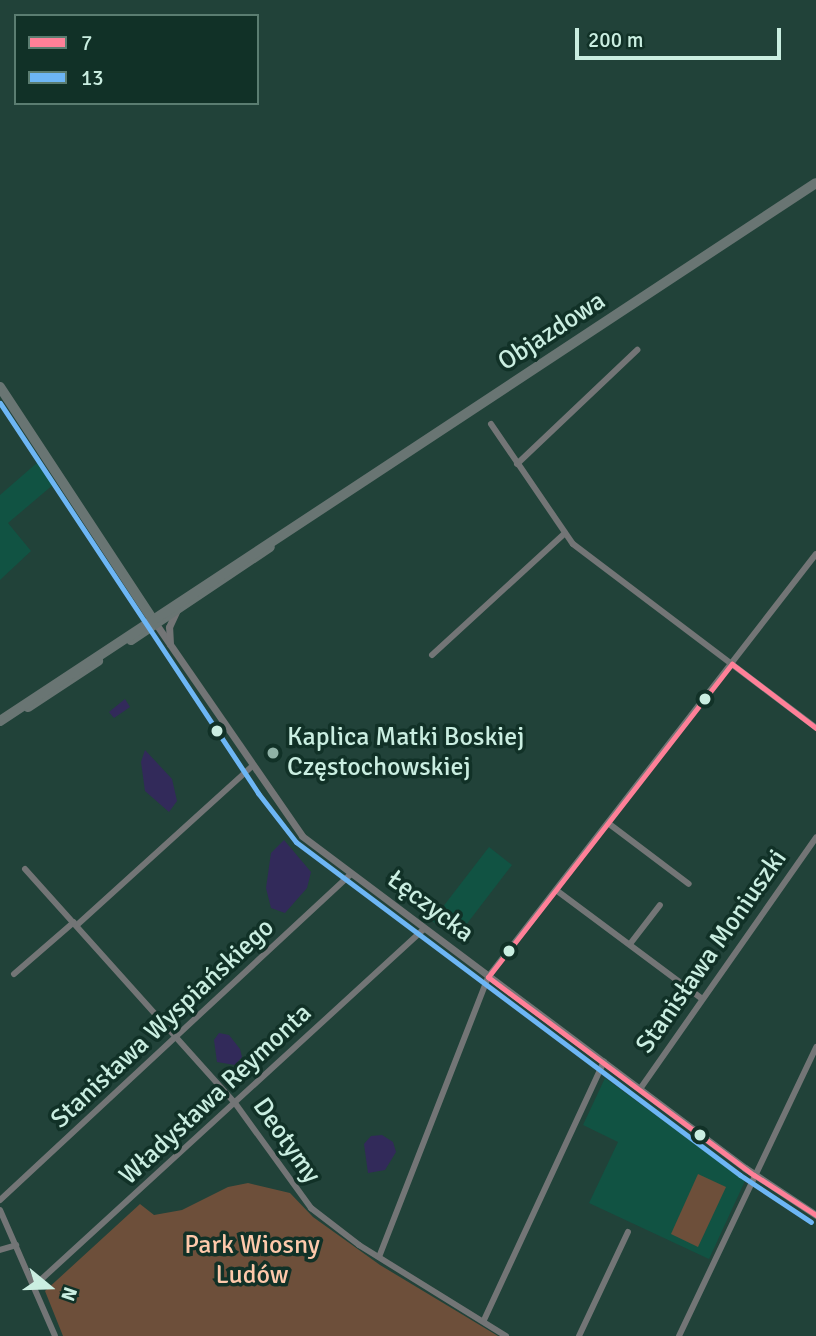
<!DOCTYPE html>
<meta charset="utf-8">
<style>
body{margin:0}
#map{position:relative;width:816px;height:1336px;overflow:hidden;background:#214239;font-family:Signika,sans-serif}
div>[style]{position:absolute}
[style*='--x']{left:calc(var(--x)*1px);top:calc(var(--y)*1px);width:calc(var(--w)*1px);rotate:calc(var(--a)*1deg)}
.built>*{inset:0;background:#115343}
.green>*{inset:0;background:#6d4f3a}
.water>*{inset:0;background:#322a5a}
.minor>*{height:6px;margin:-3px;padding:0 3px;transform-origin:3px;border-radius:3px;background:#737576}
.tertiary>*{height:7px;margin:-3.5px;padding:0 3.5px;transform-origin:3.5px;border-radius:3.5px;background:#737576}
.primary>*{height:10px;margin:-5px;padding:0 5px;transform-origin:5px;border-radius:5px;background:#697573}
.bus-1>*{height:5px;margin:-2.5px;padding:0 2.5px;transform-origin:2.5px;border-radius:2.5px;background:#ff8098}
.bus-2>*{height:5px;margin:-2.5px;padding:0 2.5px;transform-origin:2.5px;border-radius:2.5px;background:#6db6f5}
.dots>*{width:19px;height:19px;translate:-50% -50%;box-sizing:border-box;border:4px solid #113127;border-radius:50%}
span{translate:-50% -50%;white-space:nowrap;text-align:center;line-height:1.15;-webkit-text-stroke:7px #113127;paint-order:stroke}
.street-label{font-size:26px;color:#caeee1}
.poi-label{font-size:26px;color:#caeee1}
.left{translate:0 -50%;text-align:left}
.park-label{font-size:26px;color:#fec9ab}
.legend{position:absolute;left:14px;top:14px;width:245px;height:91px;box-sizing:border-box;background:#113127;border:2px solid #5b7d71;margin:0;padding:9px 12px;list-style:none;font-size:21px;color:#caeee1}
.legend li{display:flex;align-items:center;gap:14px;height:35px}
.legend b{width:35px;border:2px solid #5b7d71}
.north{position:absolute;left:14px;top:1252px;width:70px;height:70px;-webkit-text-stroke:5px #113127;paint-order:stroke;rotate:109deg;font-size:19px;font-weight:700;line-height:28px;text-align:center;color:#caeee1}
.north::after{content:'';display:block;margin:auto;width:24px;height:32px;background:#caeee1;clip-path:polygon(50% 0,100% 100%,50% 72%,0 100%)}
.scale{position:absolute;left:575px;top:28px;width:206px;height:32px;box-sizing:border-box;border:4px solid #caeee1;border-top:0;padding-left:9px;font-size:21px;line-height:24px;white-space:nowrap;color:#caeee1;-webkit-text-stroke:5px #113127;paint-order:stroke}
</style>
<div id="map">
<div class="built">
<div style="clip-path:polygon(38px 462px,54px 484px,8px 523px,31px 551px,0 580px,0 495px)"></div>
<div style="clip-path:polygon(489px 847px,512px 865px,456px 938px,432px 921px)"></div>
<div style="clip-path:polygon(605px 1078px,745px 1181px,709px 1259px,589px 1203px,618px 1142px,583px 1125px)"></div>
</div>
<div class="green">
<div style="clip-path:polygon(698px 1174px,726px 1187px,698px 1247px,671px 1234px)"></div>
<div style="clip-path:polygon(248px 1183px,290px 1193px,313px 1217px,380px 1265px,498px 1336px,63px 1336px,45px 1291px,140px 1204px,154px 1215px,182px 1210px,228px 1187px)"></div>
</div>
<div class="water">
<div style="clip-path:polygon(125px 699px,130px 707px,114px 718px,109px 712px)"></div>
<div style="clip-path:polygon(145px 750px,172px 779px,177px 801px,169px 812px,145px 791px,141px 762px)"></div>
<div style="clip-path:polygon(284px 840px,311px 872px,307px 888px,285px 913px,271px 908px,266px 888px,271px 853px)"></div>
<div style="clip-path:polygon(219px 1033px,229px 1035px,240px 1049px,242px 1057px,235px 1065px,217px 1062px,214px 1040px)"></div>
<div style="clip-path:polygon(382px 1135px,393px 1142px,396px 1152px,385px 1170px,368px 1173px,364px 1144px,371px 1136px)"></div>
</div>
<div class="minor">
<div style="--x:491;--y:424;--w:145;--a:55.7"></div>
<div style="--x:573;--y:544;--w:305;--a:37.1"></div>
<div style="--x:517;--y:464;--w:166;--a:-43.5"></div>
<div style="--x:432;--y:655;--w:179;--a:-42.5"></div>
<div style="--x:608;--y:823;--w:101;--a:37"></div>
<div style="--x:25;--y:869;--w:314;--a:48.1"></div>
<div style="--x:235;--y:1103;--w:130;--a:54.1"></div>
<div style="--x:311;--y:1208;--w:61;--a:37.6"></div>
<div style="--x:359;--y:1245;--w:173;--a:31.8"></div>
<div style="--x:556;--y:890;--w:182;--a:36.7"></div>
<div style="--x:77;--y:925;--w:235;--a:-42.2"></div>
<div style="--x:630;--y:944;--w:49;--a:-52.4"></div>
<div style="--x:14;--y:974;--w:79;--a:-40.9"></div>
<div style="--x:640;--y:1089;--w:307;--a:-55"></div>
<div style="--x:0;--y:1200;--w:479;--a:-42.9"></div>
<div style="--x:0;--y:1210;--w:137;--a:66.4"></div>
<div style="--x:0;--y:1250;--w:17;--a:-17"></div>
<div style="--x:379;--y:1257;--w:300;--a:-68.7"></div>
<div style="--x:488;--y:977;--w:535;--a:-52.21"></div>
<div style="--x:33;--y:1287;--w:530;--a:-42.48"></div>
<div style="--x:484;--y:1320;--w:285;--a:-65.1"></div>
<div style="--x:579;--y:1336;--w:115;--a:-64.8"></div>
<div style="--x:679;--y:1336;--w:320;--a:-64.6"></div>
</div>
<div class="tertiary">
<div style="--x:156;--y:624;--w:257;--a:55.4"></div>
<div style="--x:302;--y:836;--w:554;--a:36.85"></div>
<div style="--x:745;--y:1168;--w:85;--a:33.5"></div>
<div style="--x:170;--y:644;--w:17;--a:-93"></div>
<div style="--x:169;--y:627;--w:17;--a:-65"></div>
</div>
<div class="primary">
<div style="--x:0;--y:387;--w:280;--a:56.7"></div>
<div style="--x:131;--y:640;--w:167;--a:-33.8"></div>
<div style="--x:28;--y:707;--w:84;--a:-33.3"></div>
<div style="--x:0;--y:721;--w:977;--a:-33.4"></div>
</div>
<div class="bus-1">
<div style="--x:732;--y:664;--w:106;--a:37.3"></div>
<div style="--x:488;--y:977;--w:332;--a:36.7"></div>
<div style="--x:754;--y:1175;--w:74;--a:32.8"></div>
<div style="--x:488;--y:977;--w:397;--a:-52.1"></div>
</div>
<div class="bus-2">
<div style="--x:0;--y:403;--w:468;--a:56.5"></div>
<div style="--x:258;--y:793;--w:62;--a:52.2"></div>
<div style="--x:296;--y:842;--w:555;--a:36.87"></div>
<div style="--x:740;--y:1175;--w:85;--a:33.5"></div>
</div>
<div class="dots">
<div style="left:705px;top:699px;background:#caeee1"></div>
<div style="left:217px;top:731px;background:#caeee1"></div>
<div style="left:273px;top:753px;background:#8fb2a6"></div>
<div style="left:509px;top:951px;background:#caeee1"></div>
<div style="left:700px;top:1135px;background:#caeee1"></div>
</div>
<div class="street-label">
<span style="left:552px;top:332px;rotate:-33deg">Objazdowa</span>
<span style="left:430px;top:907px;rotate:37deg">Łęczycka</span>
<span style="left:712px;top:952px;rotate:-55deg">Stanisława Moniuszki</span>
<span style="left:163px;top:1024px;rotate:-43deg">Stanisława Wyspiańskiego</span>
<span style="left:216px;top:1095px;rotate:-43deg">Władysława Reymonta</span>
<span style="left:286px;top:1141px;rotate:55deg">Deotymy</span>
</div>
<div class="poi-label">
<span class="left" style="left:287px;top:753px">Kaplica Matki Boskiej<br>Częstochowskiej</span>
</div>
<div class="park-label">
<span style="left:252px;top:1261px">Park Wiosny<br>Ludów</span>
</div>
<ul class="legend">
<li><b style="height:9px;background:#ff8098"></b>7</li>
<li><b style="height:9px;background:#6db6f5"></b>13</li>
</ul>
<div class="north">N</div>
<div class="scale">200 m</div>
</div>
